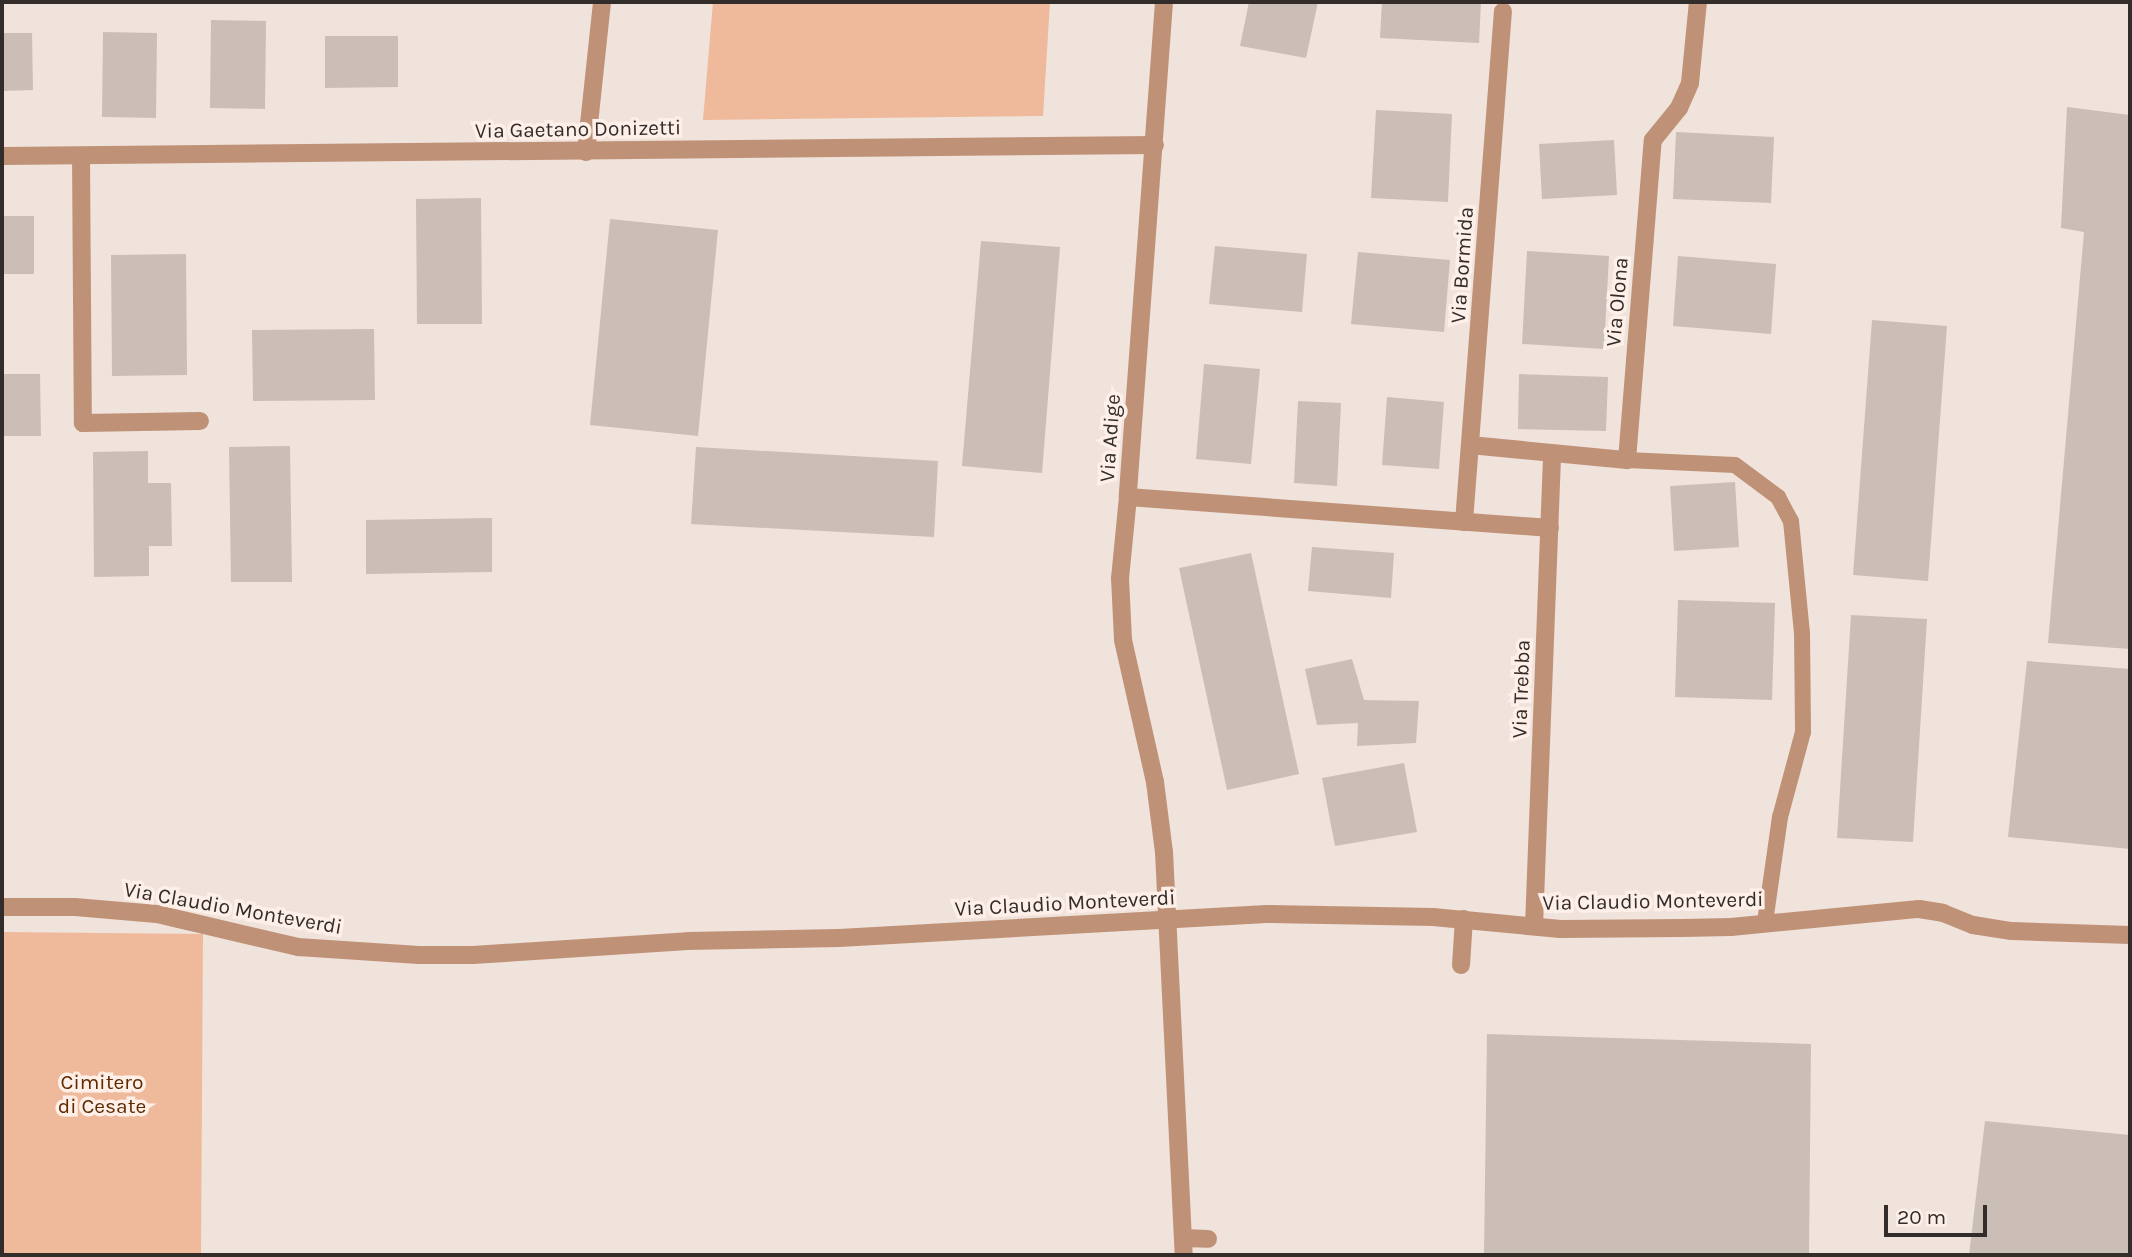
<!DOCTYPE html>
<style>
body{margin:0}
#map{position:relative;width:2132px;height:1257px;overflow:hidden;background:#f0e3db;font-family:Karla,sans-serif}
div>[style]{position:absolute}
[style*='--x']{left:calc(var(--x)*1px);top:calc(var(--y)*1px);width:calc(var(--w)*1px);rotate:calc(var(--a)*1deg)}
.green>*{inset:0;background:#efb99b}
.building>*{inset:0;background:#cbbeb7}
.service>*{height:16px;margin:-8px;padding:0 8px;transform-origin:8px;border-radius:8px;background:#bf9278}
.minor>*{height:18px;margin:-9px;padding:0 9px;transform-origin:9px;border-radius:9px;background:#bf9278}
span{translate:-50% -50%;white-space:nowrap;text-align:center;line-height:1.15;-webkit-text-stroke:7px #fef0e8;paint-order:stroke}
.street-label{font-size:21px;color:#322d2a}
.park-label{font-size:21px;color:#5f2900}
.frame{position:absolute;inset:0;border:4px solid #322d2a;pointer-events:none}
.scale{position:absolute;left:1884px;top:1205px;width:103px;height:32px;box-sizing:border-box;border:4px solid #322d2a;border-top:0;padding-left:9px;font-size:21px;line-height:24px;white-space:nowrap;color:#322d2a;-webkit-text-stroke:5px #fef0e8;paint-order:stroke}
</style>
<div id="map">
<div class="green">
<div style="clip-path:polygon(713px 2px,1050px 2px,1043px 116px,703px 120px)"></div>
<div style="clip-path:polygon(2px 932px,203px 934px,201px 1255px,2px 1255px)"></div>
</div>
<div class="building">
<div style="clip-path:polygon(1249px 2px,1318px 2px,1306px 58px,1240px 46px)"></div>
<div style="clip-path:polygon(1382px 2px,1481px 2px,1479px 43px,1380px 38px)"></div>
<div style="clip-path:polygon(211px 20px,266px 21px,265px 109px,210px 108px)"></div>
<div style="clip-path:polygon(103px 32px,157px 33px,156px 118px,102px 117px)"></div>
<div style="clip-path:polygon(2px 33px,32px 33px,33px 90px,2px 91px)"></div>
<div style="clip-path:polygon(325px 36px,398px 36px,398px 87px,325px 88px)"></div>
<div style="clip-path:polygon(2067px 107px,2130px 115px,2130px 649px,2048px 643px,2084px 232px,2061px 228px)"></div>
<div style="clip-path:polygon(1376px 110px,1452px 114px,1448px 202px,1371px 198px)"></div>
<div style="clip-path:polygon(1676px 132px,1774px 137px,1771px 203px,1673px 199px)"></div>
<div style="clip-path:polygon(1614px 140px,1617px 195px,1542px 199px,1539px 144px)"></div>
<div style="clip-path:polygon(481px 198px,482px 324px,417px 324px,416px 199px)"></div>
<div style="clip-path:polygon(2px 216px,34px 216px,34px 274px,2px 274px)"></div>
<div style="clip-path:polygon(610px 219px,718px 230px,698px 436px,590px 425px)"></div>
<div style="clip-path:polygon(981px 241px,1060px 247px,1042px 473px,962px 466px)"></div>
<div style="clip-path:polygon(1215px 246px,1307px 254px,1302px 312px,1209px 304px)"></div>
<div style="clip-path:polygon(1527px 251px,1609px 256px,1604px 349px,1522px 344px)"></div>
<div style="clip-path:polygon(1358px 252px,1450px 260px,1444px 332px,1351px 324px)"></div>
<div style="clip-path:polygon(186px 254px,187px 375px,112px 376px,111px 255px)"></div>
<div style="clip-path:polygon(1678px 256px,1776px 264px,1771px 334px,1673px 326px)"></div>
<div style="clip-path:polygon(1872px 320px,1947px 326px,1928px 581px,1853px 575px)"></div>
<div style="clip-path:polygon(374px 329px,375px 400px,253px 401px,252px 330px)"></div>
<div style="clip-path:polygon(1204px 364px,1260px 369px,1251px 464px,1196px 459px)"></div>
<div style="clip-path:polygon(2px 374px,40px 374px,41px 436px,2px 436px)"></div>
<div style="clip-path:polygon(1519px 374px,1608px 377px,1606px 431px,1518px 429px)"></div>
<div style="clip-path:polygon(1387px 397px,1444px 402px,1439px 469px,1382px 465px)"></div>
<div style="clip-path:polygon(1298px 401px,1341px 403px,1337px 486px,1294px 483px)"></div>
<div style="clip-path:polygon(290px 446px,292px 582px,231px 582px,229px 447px)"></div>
<div style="clip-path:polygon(696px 447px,938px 461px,934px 537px,691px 524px)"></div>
<div style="clip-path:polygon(148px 451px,148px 483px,171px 483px,172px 546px,149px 546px,149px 576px,94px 577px,93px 452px)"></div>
<div style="clip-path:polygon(1735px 482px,1739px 547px,1674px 551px,1670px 486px)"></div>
<div style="clip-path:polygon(492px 518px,492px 572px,366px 574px,366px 520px)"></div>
<div style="clip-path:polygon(1312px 547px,1394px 553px,1391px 598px,1308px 591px)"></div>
<div style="clip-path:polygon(1251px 553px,1299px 774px,1227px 790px,1179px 568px)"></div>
<div style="clip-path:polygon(1678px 600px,1775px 603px,1772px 700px,1675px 697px)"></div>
<div style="clip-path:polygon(1851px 615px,1927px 619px,1913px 842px,1837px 838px)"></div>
<div style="clip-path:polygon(1352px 659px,1364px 700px,1419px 701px,1416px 743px,1357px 746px,1358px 723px,1317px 725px,1305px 669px)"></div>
<div style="clip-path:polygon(2027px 661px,2130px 669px,2130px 849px,2008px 837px)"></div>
<div style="clip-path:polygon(1404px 763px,1417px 832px,1335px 846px,1322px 778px)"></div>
<div style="clip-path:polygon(1487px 1034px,1811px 1044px,1809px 1255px,1484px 1255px)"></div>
<div style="clip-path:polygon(1985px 1121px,2130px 1135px,2130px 1255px,1969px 1255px)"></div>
</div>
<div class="service">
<div style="--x:1627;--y:460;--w:108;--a:2.7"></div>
<div style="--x:1735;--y:465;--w:54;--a:36.7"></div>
<div style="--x:1778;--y:497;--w:27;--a:62"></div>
<div style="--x:1791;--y:521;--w:113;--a:84.4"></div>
<div style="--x:1802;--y:633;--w:99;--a:89.4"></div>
<div style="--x:1803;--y:732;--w:88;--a:105.1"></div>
<div style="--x:1780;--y:817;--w:107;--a:98.1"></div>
</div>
<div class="minor">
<div style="--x:1164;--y:2;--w:496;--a:94.2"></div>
<div style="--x:1128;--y:497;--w:423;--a:4.2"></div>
<div style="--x:586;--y:152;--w:151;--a:-83.9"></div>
<div style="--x:2;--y:156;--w:1153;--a:-0.55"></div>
<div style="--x:81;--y:156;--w:267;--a:89.6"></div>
<div style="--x:83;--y:423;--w:117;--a:-1"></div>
<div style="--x:1470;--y:445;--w:158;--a:5.5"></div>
<div style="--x:1627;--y:460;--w:321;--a:-85.4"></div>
<div style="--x:1653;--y:140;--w:41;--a:-50.9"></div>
<div style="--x:1679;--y:108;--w:27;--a:-66"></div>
<div style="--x:1690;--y:83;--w:81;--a:-84.4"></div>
<div style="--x:1128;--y:497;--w:81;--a:95.6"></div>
<div style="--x:1120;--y:578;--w:62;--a:87.2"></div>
<div style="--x:1123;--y:640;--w:146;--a:77.3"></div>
<div style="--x:1155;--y:782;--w:71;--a:82.7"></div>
<div style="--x:1164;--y:852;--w:403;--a:87.2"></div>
<div style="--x:1464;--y:522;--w:512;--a:-85.64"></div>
<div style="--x:2;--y:907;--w:73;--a:0"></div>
<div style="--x:75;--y:907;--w:82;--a:4.9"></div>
<div style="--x:157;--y:914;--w:145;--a:13.2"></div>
<div style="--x:298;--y:947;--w:121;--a:3.8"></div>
<div style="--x:419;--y:955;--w:54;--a:0"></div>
<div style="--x:473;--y:955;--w:215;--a:-3.7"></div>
<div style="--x:688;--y:941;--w:151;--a:-1.1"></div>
<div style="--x:839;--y:938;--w:428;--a:-3.2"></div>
<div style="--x:1266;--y:914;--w:167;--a:1"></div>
<div style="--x:1433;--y:917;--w:128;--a:5.4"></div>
<div style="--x:1560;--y:929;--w:122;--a:-0.5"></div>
<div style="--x:1682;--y:928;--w:49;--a:-1.2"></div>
<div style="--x:1731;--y:927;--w:189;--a:-5.5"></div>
<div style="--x:1919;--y:909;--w:24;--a:9"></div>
<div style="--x:1943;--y:913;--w:32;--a:22"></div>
<div style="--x:1973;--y:925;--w:39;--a:9"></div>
<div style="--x:2012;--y:931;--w:118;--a:1.9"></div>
<div style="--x:1534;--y:926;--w:471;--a:-87.8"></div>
<div style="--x:1461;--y:965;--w:46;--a:-86.3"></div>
<div style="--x:1183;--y:1238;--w:25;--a:2"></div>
</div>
<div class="street-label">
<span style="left:578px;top:129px;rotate:-1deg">Via Gaetano Donizetti</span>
<span style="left:1462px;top:265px;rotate:-86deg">Via Bormida</span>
<span style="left:1617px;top:302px;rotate:-85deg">Via Olona</span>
<span style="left:1110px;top:438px;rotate:-86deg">Via Adige</span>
<span style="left:1521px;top:689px;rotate:-88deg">Via Trebba</span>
<span style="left:1653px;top:901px;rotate:-1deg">Via Claudio Monteverdi</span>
<span style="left:1065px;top:903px;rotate:-3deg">Via Claudio Monteverdi</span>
<span style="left:233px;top:908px;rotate:10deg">Via Claudio Monteverdi</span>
</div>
<div class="park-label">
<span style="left:102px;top:1094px">Cimitero<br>di Cesate</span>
</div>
<div class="frame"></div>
<div class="scale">20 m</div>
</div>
